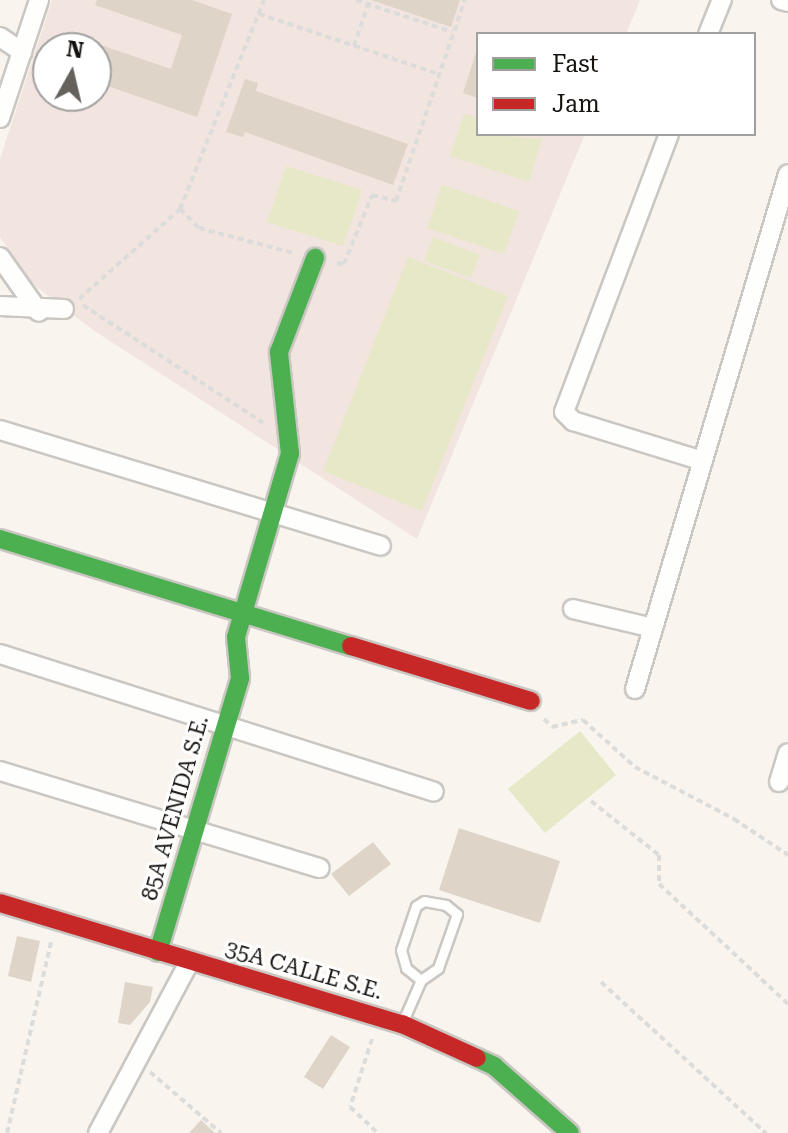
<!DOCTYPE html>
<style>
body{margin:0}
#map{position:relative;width:788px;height:1133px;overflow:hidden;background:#f9f5ee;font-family:"Roboto Serif",serif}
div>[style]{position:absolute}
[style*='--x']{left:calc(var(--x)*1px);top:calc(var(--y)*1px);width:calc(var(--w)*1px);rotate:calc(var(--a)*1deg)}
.education>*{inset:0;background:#f2e4de}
.green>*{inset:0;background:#e6e8c8}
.building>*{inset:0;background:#ded5c8}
.path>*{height:4px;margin-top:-2px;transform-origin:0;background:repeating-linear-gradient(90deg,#dcdcda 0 6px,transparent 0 10px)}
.roads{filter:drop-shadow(2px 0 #cac7c3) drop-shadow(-2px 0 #cac7c3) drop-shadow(0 2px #cac7c3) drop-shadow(0 -2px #cac7c3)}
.lane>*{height:9px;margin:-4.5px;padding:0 4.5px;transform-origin:4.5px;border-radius:4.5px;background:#fefefc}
.street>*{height:18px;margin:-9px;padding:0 9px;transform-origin:9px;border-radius:9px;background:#fefefc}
.fast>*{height:18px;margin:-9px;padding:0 9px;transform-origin:9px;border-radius:9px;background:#4caf50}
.jam>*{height:18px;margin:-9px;padding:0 9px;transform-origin:9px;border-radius:9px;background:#c62828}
span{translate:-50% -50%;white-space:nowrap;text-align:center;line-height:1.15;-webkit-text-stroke:6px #fff;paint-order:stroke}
.street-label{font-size:22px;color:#15120f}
.legend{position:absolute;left:476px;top:32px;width:280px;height:104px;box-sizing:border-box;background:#fff;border:2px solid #a1a09f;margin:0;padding:10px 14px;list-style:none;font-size:24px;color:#15120f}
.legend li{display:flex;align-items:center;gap:16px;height:40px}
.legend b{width:40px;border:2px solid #a1a09f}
.north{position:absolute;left:32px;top:32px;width:80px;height:80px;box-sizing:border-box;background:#fff;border:2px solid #a1a09f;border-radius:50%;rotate:8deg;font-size:22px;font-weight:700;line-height:32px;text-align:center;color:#15120f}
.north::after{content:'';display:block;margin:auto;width:28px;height:36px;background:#65615d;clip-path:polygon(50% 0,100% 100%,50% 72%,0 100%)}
</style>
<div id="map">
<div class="education">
<div style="clip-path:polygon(evenodd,52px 0,640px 0,626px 34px,478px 34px,478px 134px,585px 134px,417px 539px,96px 332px,30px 282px,0 237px,0 159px,52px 0,48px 48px,96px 48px,96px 96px,48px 96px,48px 48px)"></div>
</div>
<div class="green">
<div style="clip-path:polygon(464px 114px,478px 118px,478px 134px,542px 139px,529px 182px,450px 156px)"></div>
<div style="clip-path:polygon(286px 166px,362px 190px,343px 246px,267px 222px)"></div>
<div style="clip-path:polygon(442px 185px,519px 211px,504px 254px,427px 228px)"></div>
<div style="clip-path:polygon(433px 237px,480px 255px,471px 278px,424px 261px)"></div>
<div style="clip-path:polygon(408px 257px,508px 296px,422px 511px,323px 471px)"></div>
<div style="clip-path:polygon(580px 731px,616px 775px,545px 833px,508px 789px)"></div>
</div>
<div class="building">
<div style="clip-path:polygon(97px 0,192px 0,232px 14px,197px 117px,96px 82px,96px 48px,80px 48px,83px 39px,171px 69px,182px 35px,95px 5px)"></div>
<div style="clip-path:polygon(371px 0,460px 0,451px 27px)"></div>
<div style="clip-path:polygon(477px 49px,478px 49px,478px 98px,463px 93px)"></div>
<div style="clip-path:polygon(245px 79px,258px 83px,256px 91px,408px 144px,393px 185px,245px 132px,243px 137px,226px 132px)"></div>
<div style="clip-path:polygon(459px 828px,560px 861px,540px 923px,439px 890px)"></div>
<div style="clip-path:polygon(373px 842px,391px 864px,349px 896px,331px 874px)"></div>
<div style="clip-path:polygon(17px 936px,40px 941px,31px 982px,8px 976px)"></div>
<div style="clip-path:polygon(125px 982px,153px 987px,150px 1002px,130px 1025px,118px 1023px)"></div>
<div style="clip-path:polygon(331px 1035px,350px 1047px,323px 1089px,304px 1077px)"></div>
<div style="clip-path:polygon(201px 1120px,215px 1133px,189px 1133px)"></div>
</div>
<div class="path">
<div style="--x:356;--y:0;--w:101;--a:18.4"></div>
<div style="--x:259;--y:14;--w:189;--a:18.5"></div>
<div style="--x:354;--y:46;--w:44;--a:-71.6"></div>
<div style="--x:180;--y:209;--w:225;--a:-68.1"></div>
<div style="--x:337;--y:263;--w:7;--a:8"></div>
<div style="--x:344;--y:264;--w:74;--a:-67.9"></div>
<div style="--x:372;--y:195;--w:25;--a:14"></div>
<div style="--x:396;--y:201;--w:213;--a:-71.1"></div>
<div style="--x:79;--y:299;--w:135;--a:-41.7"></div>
<div style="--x:180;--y:209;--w:27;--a:45"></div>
<div style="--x:199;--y:228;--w:97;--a:14.9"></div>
<div style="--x:83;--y:305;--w:215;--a:33.2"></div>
<div style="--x:544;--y:719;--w:11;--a:45"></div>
<div style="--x:552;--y:727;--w:32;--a:-13"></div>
<div style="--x:583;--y:720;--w:70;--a:42.1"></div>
<div style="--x:635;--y:767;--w:112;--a:27.7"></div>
<div style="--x:734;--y:819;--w:65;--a:33.7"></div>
<div style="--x:591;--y:801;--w:87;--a:38.5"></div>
<div style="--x:659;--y:855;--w:29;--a:90"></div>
<div style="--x:659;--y:884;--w:176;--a:42.9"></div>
<div style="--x:601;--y:982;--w:224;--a:42.5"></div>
<div style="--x:372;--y:1039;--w:71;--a:107.9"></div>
<div style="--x:350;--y:1107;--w:38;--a:43"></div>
<div style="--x:150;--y:1072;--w:94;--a:40.7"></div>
<div style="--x:7;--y:1133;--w:196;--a:-77"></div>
</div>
<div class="roads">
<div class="lane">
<div style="--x:403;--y:1021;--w:45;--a:-66.3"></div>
<div style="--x:421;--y:980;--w:21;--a:-35"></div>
<div style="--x:438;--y:968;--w:57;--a:-70.6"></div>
<div style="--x:457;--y:914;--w:14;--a:-141"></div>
<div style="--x:446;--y:905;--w:22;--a:-170"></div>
<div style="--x:424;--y:901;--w:9;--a:148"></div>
<div style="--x:416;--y:906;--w:46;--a:108.8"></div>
<div style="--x:401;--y:950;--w:19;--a:74"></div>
<div style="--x:406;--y:968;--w:19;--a:39"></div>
</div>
<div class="street">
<div style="--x:781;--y:0;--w:7;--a:16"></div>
<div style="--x:708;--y:34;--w:37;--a:-68"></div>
<div style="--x:0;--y:37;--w:27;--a:34"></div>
<div style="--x:0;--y:118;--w:124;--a:-71.7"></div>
<div style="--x:669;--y:134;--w:297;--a:110.7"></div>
<div style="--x:564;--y:412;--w:13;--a:45"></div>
<div style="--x:573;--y:421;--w:136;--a:17.1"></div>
<div style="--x:0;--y:257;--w:67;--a:54.7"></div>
<div style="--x:0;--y:306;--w:64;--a:2.7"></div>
<div style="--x:0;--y:430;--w:398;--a:16.9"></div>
<div style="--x:573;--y:609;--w:82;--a:13.4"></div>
<div style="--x:0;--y:654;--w:455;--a:17.6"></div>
<div style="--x:635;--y:689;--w:537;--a:-73.45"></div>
<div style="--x:0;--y:771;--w:334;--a:16.9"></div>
<div style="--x:779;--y:782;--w:30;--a:-73"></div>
<div style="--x:98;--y:1133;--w:195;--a:-61.9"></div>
</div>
<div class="fast">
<div style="--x:0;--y:539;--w:367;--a:17"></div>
<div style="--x:158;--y:952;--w:286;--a:-73.3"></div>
<div style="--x:240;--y:678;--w:41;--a:-95.6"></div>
<div style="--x:236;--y:637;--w:191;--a:-73.6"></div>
<div style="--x:290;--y:454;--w:103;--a:-96.2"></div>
<div style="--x:279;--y:352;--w:101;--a:-69"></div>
<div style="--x:477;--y:1058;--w:19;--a:25"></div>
<div style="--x:494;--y:1066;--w:101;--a:41.4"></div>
</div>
<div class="jam">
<div style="--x:351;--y:646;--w:188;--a:17"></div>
<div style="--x:0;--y:903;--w:420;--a:16.8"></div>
<div style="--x:402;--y:1024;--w:82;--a:24.4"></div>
</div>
</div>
<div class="street-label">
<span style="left:175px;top:808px;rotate:-74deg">85A AVENIDA S.E.</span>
<span style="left:304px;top:970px;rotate:16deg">35A CALLE S.E.</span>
</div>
<ul class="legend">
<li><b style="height:10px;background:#4caf50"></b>Fast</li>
<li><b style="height:10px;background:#c62828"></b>Jam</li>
</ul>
<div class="north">N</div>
</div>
